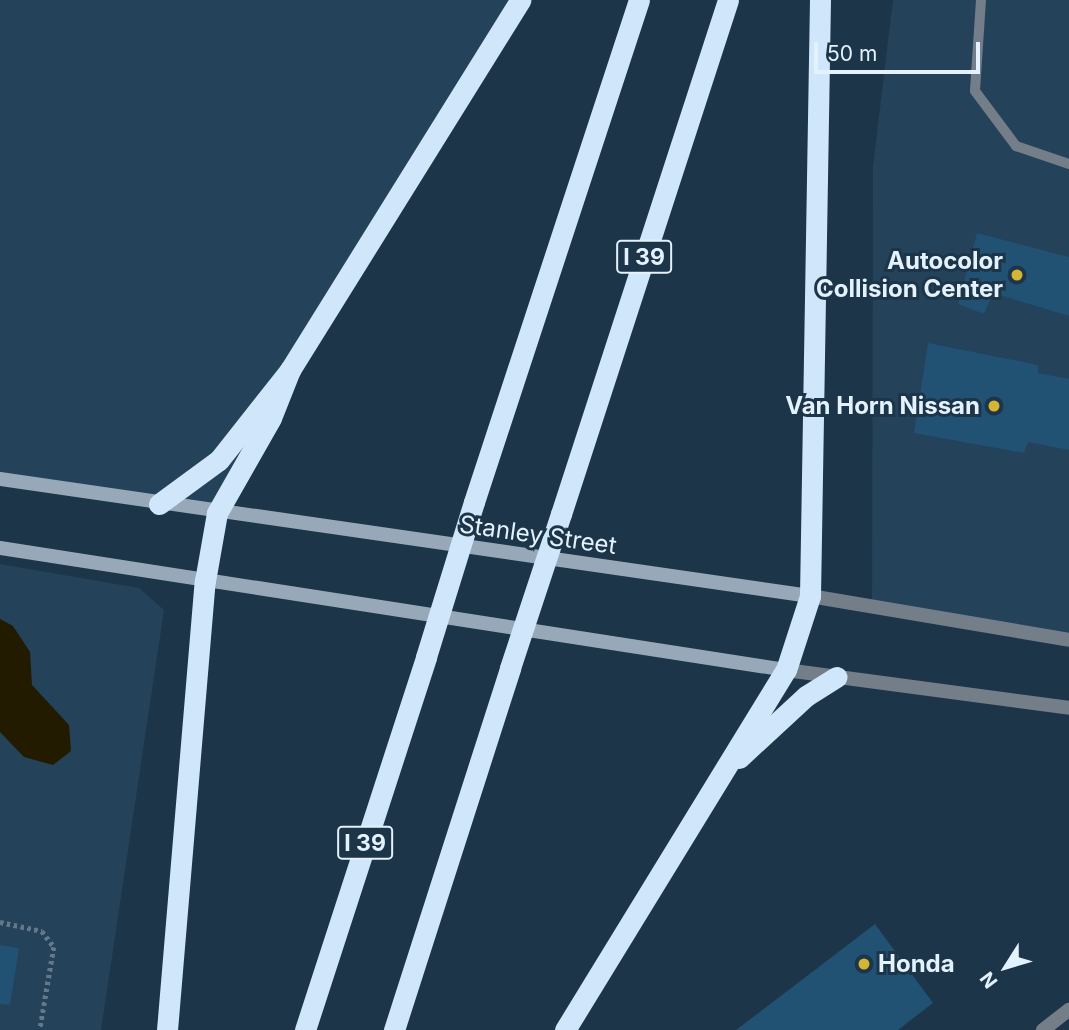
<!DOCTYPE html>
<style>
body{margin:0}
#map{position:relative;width:1069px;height:1030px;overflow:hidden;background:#1d3548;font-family:Inter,sans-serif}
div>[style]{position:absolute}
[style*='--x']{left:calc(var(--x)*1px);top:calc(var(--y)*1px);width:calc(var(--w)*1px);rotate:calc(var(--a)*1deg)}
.built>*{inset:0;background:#244259}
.water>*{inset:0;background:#221b00}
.building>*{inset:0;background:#215173}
.path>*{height:4.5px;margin-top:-2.25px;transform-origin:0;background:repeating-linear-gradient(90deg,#637888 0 3.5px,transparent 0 7px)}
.service>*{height:10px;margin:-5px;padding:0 5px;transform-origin:5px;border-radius:5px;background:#737e88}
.tertiary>*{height:14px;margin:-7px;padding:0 7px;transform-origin:7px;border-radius:7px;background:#737e88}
.secondary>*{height:14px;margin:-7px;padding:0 7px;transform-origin:7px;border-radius:7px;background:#97a9b9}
.motorway>*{height:21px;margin:-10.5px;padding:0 10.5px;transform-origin:10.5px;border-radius:10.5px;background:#d0e7fb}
.motorway-bridge>*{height:21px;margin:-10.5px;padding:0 10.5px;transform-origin:10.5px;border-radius:10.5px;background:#d0e7fb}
.dots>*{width:19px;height:19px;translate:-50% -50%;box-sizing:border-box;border:4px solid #1d3548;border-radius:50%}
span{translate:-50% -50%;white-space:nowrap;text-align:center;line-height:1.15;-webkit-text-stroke:6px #1d3548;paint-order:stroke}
.shield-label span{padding:2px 5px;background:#1d3548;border:2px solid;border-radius:5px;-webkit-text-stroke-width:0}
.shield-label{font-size:23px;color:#e3f2fe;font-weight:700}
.poi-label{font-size:24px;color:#e3f2fe;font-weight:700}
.right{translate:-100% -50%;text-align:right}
.left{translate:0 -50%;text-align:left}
.street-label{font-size:24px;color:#e3f2fe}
.north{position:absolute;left:971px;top:932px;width:70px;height:70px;-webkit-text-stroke:5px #1d3548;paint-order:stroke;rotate:233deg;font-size:19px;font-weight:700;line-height:28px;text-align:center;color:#e3f2fe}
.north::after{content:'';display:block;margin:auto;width:24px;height:32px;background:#e3f2fe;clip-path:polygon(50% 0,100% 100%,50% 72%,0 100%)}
.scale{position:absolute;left:814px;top:42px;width:166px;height:32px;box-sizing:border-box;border:4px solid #e3f2fe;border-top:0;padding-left:9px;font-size:21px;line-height:24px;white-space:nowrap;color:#e3f2fe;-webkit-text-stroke:5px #1d3548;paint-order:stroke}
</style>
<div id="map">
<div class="built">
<div style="clip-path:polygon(0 0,520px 0,217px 513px,0 479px)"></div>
<div style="clip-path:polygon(893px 0,1069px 0,1069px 640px,872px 605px,873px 166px)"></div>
<div style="clip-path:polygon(0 564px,139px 588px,164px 610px,101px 1030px,0 1030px)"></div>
</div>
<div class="water">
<div style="clip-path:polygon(0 619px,13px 626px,30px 652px,32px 685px,69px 725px,71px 751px,53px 765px,24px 757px,0 732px)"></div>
</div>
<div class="building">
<div style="clip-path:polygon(977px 233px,1069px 257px,1069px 316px,993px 293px,984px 314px,958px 304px)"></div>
<div style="clip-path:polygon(928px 343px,1038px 365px,1038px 373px,1069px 379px,1069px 450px,1028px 442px,1024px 453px,914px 433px)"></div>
<div style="clip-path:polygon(875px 924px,933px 1003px,898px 1030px,736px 1030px)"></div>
<div style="clip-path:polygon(0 945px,19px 948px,10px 1005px,0 1004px)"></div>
</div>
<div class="path">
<div style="--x:0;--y:922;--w:43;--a:12.1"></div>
<div style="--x:42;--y:931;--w:20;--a:53"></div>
<div style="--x:54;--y:947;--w:84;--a:99.6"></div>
</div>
<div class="service">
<div style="--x:981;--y:0;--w:91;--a:93.8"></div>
<div style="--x:975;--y:91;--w:69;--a:53.3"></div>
<div style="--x:1016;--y:146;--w:56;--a:18.8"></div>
</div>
<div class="tertiary">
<div style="--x:810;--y:596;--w:263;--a:9.6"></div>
<div style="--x:786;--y:670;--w:286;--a:7.6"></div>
<div style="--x:1043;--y:1030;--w:33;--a:-38"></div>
</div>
<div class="secondary">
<div style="--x:0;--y:479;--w:818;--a:8.22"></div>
<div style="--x:0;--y:548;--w:795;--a:8.82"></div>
</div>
<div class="motorway">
<div style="--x:474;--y:502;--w:528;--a:-71.81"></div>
<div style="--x:159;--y:504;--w:74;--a:-36.3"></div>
<div style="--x:219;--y:460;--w:115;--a:-51.7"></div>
<div style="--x:290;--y:370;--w:436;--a:-58.1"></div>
<div style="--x:561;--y:514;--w:540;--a:-72"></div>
<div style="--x:739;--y:758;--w:91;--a:-42.8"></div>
<div style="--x:806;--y:696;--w:36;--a:-32"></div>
<div style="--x:167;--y:1030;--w:451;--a:-85.2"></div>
<div style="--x:205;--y:581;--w:69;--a:-80"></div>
<div style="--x:217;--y:513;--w:109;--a:-60.4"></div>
<div style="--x:271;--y:418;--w:52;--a:-68.4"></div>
<div style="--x:305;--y:1030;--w:392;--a:-72"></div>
<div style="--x:394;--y:1030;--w:380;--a:-72.2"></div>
<div style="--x:565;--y:1030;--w:422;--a:-58.5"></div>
<div style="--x:786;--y:670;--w:78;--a:-72"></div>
<div style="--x:810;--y:596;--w:596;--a:-89.04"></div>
</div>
<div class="motorway-bridge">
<div style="--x:426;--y:657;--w:162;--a:-72.8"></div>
<div style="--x:510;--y:668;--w:162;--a:-71.7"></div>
</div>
<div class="dots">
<div style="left:1017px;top:275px;background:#d6b534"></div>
<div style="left:994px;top:406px;background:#d6b534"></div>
<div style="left:864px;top:964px;background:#d6b534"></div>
</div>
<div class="shield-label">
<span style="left:644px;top:257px">I 39</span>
<span style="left:365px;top:843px">I 39</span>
</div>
<div class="poi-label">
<span class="right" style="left:1003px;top:275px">Autocolor<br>Collision Center</span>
<span class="right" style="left:980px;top:406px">Van Horn Nissan</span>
<span class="left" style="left:878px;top:964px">Honda</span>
</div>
<div class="street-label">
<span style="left:538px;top:535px;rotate:8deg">Stanley Street</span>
</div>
<div class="north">N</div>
<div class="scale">50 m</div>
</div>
